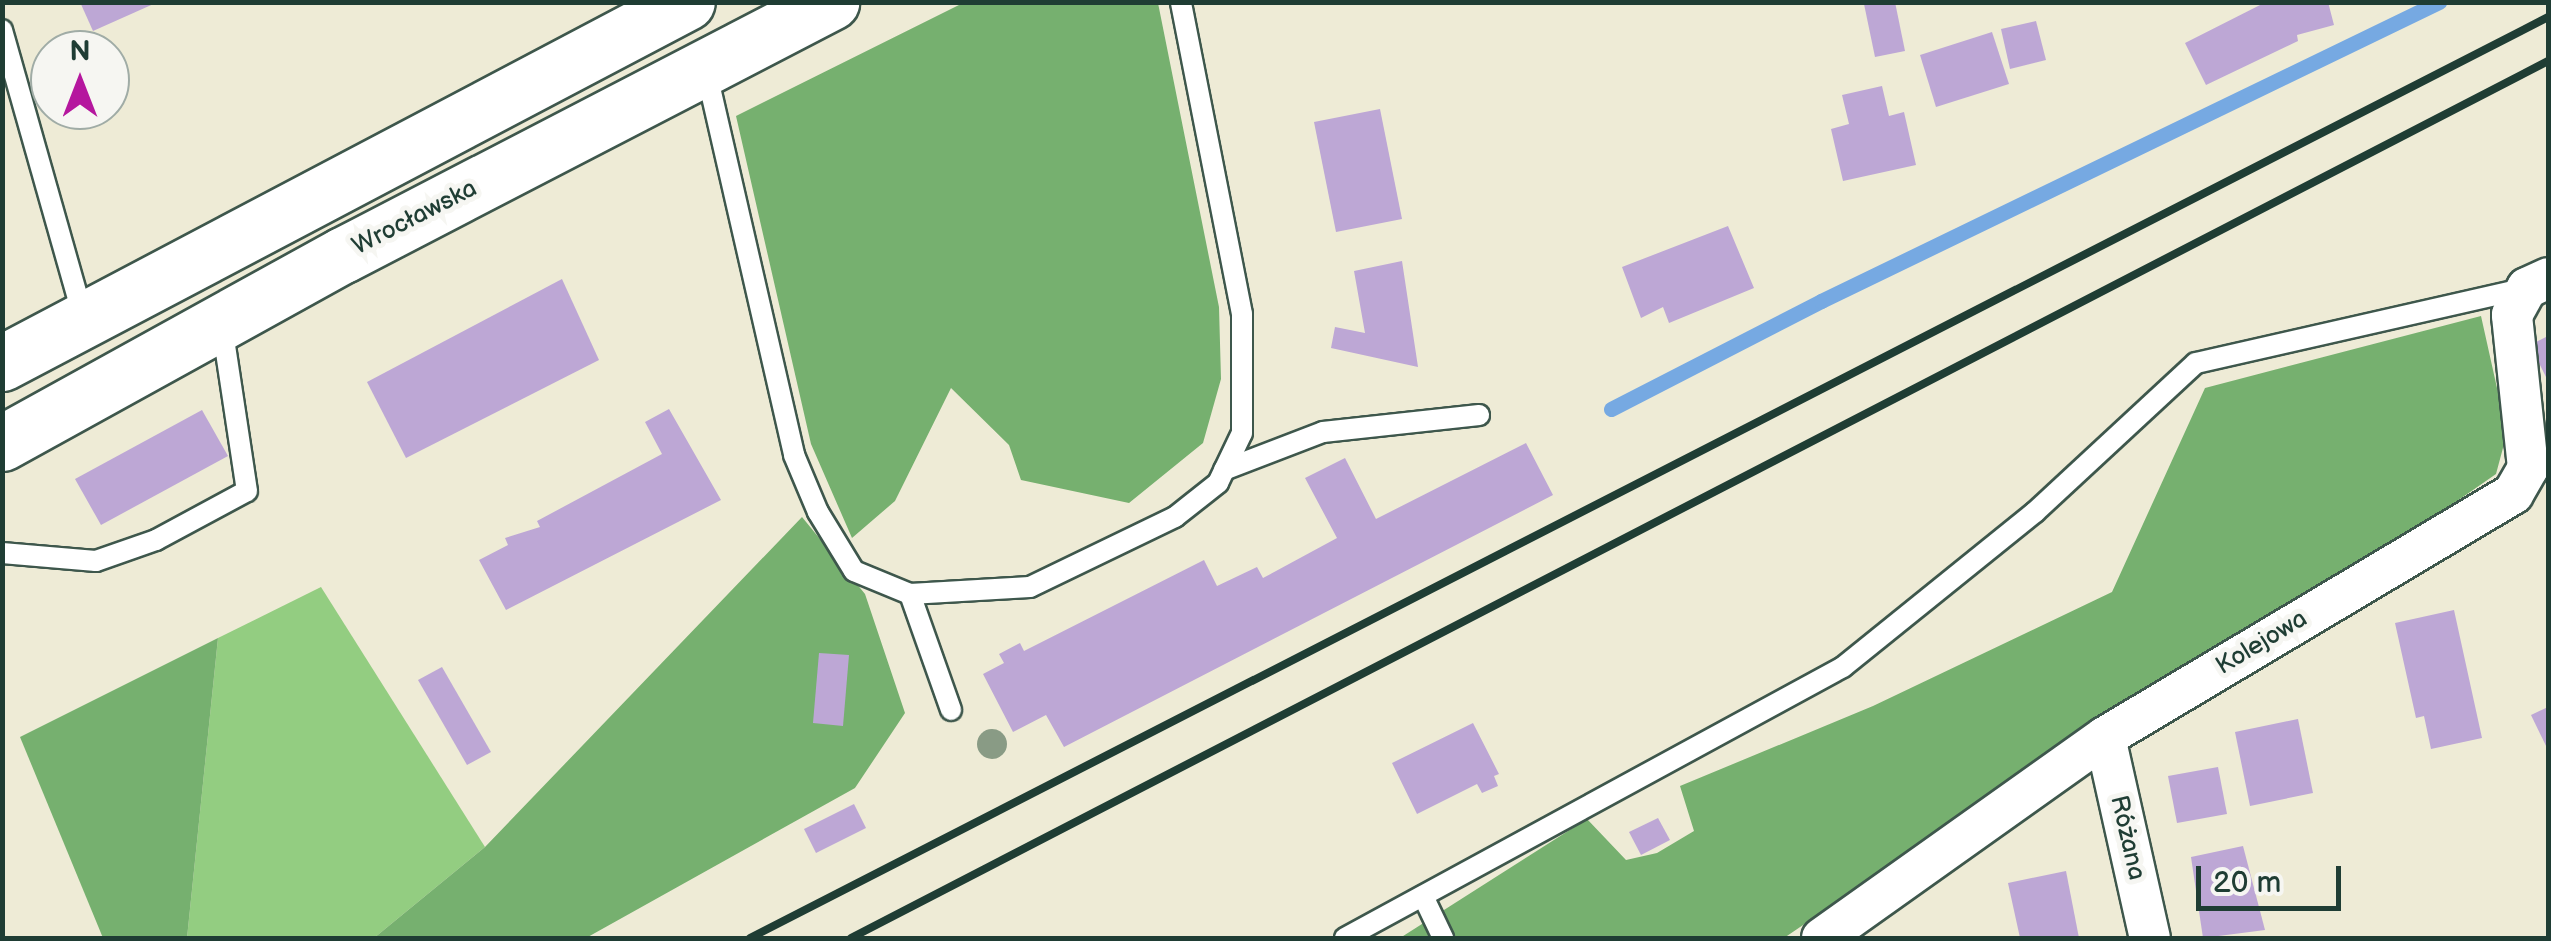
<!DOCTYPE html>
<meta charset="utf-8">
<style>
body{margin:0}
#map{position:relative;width:2551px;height:941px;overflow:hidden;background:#eeebd6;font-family:"Balsamiq Sans",sans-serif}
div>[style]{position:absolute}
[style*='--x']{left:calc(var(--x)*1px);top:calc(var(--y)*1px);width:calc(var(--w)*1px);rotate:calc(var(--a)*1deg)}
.green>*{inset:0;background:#93cd81}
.forest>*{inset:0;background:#76b06f}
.stream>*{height:15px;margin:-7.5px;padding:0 7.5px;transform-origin:7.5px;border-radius:7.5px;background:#76a9e2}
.building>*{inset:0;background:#bda7d5}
.roads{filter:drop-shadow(2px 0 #3e574c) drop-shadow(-2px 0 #3e574c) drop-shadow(0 2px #3e574c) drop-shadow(0 -2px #3e574c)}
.lane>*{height:20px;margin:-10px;padding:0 10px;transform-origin:10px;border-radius:10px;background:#fff}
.street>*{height:40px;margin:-20px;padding:0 20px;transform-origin:20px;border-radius:20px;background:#fff}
.secondary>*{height:55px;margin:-27.5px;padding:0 27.5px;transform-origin:27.5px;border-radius:27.5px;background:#fff}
.rail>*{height:8px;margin:-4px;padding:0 4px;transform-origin:4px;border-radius:4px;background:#1f3d34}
.trees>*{width:30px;height:30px;margin:-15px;border-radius:50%;background:#899b85}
span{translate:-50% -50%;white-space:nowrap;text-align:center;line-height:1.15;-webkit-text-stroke:10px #f6f6f2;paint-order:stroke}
.street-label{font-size:25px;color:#1f3d34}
.frame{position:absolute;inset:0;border:5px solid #1f3d34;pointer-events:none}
.north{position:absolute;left:30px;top:30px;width:100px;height:100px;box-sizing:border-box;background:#f6f6f2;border:2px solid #a0aca6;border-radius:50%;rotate:0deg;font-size:28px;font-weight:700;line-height:40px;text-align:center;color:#1f3d34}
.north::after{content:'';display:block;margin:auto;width:35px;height:45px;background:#b5179e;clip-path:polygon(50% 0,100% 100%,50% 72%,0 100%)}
.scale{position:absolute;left:2196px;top:866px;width:145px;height:45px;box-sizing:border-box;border:5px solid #1f3d34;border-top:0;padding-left:12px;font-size:30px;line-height:35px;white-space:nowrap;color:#1f3d34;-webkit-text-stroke:8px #f6f6f2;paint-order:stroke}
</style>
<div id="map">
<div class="green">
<div style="clip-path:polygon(321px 587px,485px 847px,374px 938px,187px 938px,218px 638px)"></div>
</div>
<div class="forest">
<div style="clip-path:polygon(965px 2px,1158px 3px,1219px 307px,1221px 379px,1203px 443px,1129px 503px,1021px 480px,1009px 445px,951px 388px,895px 501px,852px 538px,811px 444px,736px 116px)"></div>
<div style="clip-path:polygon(2481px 316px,2507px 433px,2496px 474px,2388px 549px,2086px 732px,1784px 938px,1400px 938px,1587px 819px,1626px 860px,1657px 853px,1694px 831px,1680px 786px,1873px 706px,2112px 592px,2205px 388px)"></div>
<div style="clip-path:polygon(802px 517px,865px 594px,905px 713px,855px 788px,586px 938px,374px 938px,485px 847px)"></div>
<div style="clip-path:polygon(218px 638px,187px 938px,103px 938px,20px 737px)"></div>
</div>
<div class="stream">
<div style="--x:1611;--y:409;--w:236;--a:-27.2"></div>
<div style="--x:1821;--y:301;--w:687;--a:-25.82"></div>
</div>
<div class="building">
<div style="clip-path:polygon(80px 2px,158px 2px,93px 31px)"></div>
<div style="clip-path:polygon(1895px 2px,1905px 51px,1875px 57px,1864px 4px)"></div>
<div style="clip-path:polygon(2266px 2px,2328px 2px,2334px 25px,2297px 35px,2298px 41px,2206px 85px,2185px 43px)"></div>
<div style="clip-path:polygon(2036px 21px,2046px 60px,2010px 69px,2001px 29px)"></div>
<div style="clip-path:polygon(1992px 32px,2009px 84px,1936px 107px,1920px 55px)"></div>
<div style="clip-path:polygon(1882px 86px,1889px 116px,1904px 112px,1916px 165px,1843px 181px,1831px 129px,1849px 124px,1842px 95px)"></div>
<div style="clip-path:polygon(1380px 109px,1402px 219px,1336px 232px,1314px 122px)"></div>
<div style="clip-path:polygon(1728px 226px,1754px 288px,1669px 323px,1663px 307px,1641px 318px,1622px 267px)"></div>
<div style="clip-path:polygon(1402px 261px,1418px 367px,1331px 348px,1335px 327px,1365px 333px,1354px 271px)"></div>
<div style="clip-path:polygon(562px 279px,599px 360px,406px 458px,367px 382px)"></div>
<div style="clip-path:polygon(2548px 336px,2548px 381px,2530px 345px)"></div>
<div style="clip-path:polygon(669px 409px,721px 500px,506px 610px,479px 560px,508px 545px,505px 538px,540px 527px,537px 521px,662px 454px,645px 422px)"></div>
<div style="clip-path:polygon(202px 410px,228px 456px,101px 525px,75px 479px)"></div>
<div style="clip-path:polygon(1526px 443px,1553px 495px,1064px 747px,1046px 715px,1013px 732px,983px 674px,1004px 663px,999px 654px,1020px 643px,1024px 651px,1204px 560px,1217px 586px,1257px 567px,1263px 578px,1337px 538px,1305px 478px,1345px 458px,1376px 519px)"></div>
<div style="clip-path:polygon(2454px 610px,2482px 738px,2431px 749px,2424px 716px,2416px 718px,2395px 623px)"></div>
<div style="clip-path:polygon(819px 653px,849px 655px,843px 726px,813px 723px)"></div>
<div style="clip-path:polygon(442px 667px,491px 752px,467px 765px,418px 680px)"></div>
<div style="clip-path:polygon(2548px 707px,2548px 750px,2531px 715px)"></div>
<div style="clip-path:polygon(2298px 719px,2313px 793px,2250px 806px,2235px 732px)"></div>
<div style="clip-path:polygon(1473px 723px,1499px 774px,1494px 776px,1498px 786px,1482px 793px,1477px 784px,1417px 814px,1392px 763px)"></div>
<div style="clip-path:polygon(2218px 767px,2227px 814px,2177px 823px,2168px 776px)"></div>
<div style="clip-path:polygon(854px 804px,866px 828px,816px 853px,804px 829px)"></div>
<div style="clip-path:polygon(1658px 818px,1670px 840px,1641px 855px,1629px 832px)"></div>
<div style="clip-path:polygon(2243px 846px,2265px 930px,2203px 938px,2191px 857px)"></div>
<div style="clip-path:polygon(2066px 871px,2079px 938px,2020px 938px,2008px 883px)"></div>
</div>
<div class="roads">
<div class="lane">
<div style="--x:2;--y:30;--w:298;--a:74.2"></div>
<div style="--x:706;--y:70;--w:395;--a:77.1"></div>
<div style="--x:794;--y:455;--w:62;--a:67.2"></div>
<div style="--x:818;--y:512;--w:69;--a:58.6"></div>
<div style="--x:854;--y:571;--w:61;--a:22.3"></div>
<div style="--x:910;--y:594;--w:120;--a:-3.3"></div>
<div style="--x:1030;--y:587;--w:161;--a:-25.8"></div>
<div style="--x:1175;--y:517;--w:55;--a:-38.3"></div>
<div style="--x:1218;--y:483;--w:55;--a:-64.4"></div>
<div style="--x:1242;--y:433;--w:119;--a:-90"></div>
<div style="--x:1242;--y:314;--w:318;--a:-101.1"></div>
<div style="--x:1224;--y:470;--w:106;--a:-21"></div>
<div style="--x:1323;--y:432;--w:157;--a:-6.2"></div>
<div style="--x:2;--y:553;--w:94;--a:4.9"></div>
<div style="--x:96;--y:561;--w:64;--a:-19.3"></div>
<div style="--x:156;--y:540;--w:103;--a:-28.3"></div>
<div style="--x:247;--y:491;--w:167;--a:-98.6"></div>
<div style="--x:910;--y:594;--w:123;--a:70.5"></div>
<div style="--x:1423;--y:896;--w:47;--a:64.5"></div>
<div style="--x:1345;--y:938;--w:567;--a:-28.55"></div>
<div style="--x:1843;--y:667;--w:247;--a:-38.9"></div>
<div style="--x:2035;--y:512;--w:219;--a:-42.8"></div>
<div style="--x:2196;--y:363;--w:339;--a:-12.8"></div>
</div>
<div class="street">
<div style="--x:2105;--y:737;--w:206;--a:77.4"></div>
<div style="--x:1822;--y:938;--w:347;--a:-35.4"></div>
<div style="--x:2105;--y:737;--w:475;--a:-30.8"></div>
<div style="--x:2513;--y:494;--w:30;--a:-60"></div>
<div style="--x:2528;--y:468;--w:154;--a:-96"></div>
<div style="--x:2512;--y:315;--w:31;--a:-61"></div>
<div style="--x:2527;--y:288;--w:23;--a:-25"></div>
</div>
<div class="secondary">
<div style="--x:2;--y:363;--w:774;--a:-27.79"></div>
<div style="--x:2;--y:443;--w:389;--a:-28.9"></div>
<div style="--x:343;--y:255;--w:550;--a:-27.4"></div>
</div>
</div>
<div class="rail">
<div style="--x:750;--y:938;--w:2020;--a:-27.12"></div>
<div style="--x:851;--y:938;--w:1910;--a:-27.33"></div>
</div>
<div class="trees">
<div style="left:992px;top:744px"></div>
</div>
<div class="street-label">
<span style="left:415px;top:218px;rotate:-27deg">Wrocławska</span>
<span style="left:2262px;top:643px;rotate:-31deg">Kolejowa</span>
<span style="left:2127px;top:838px;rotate:77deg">Różana</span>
</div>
<div class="frame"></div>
<div class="north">N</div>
<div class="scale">20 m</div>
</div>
